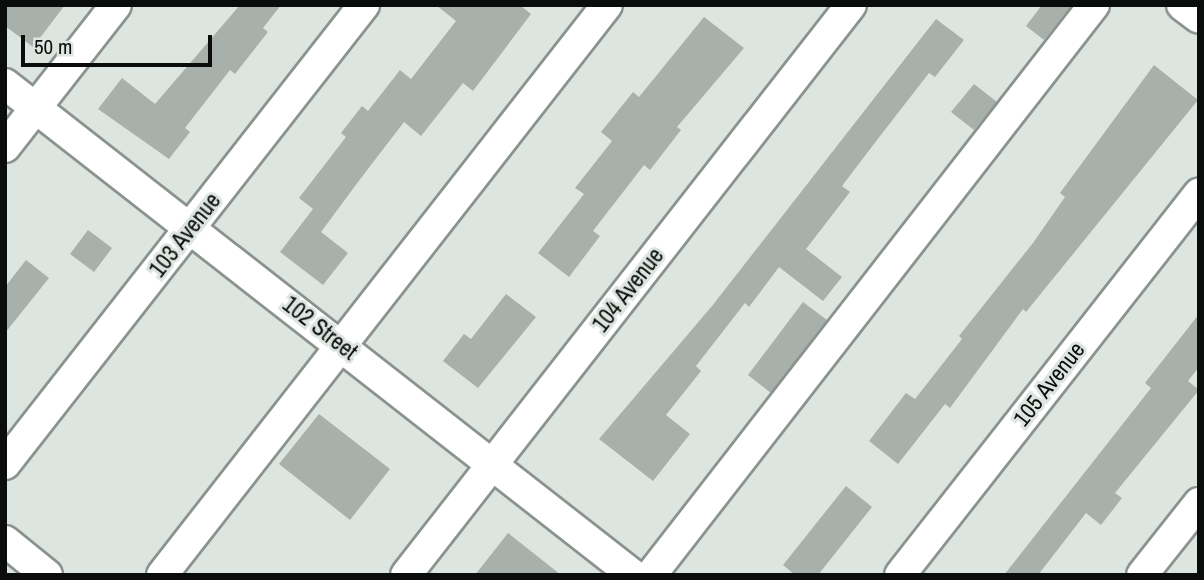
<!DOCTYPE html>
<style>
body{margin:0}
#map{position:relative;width:1204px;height:580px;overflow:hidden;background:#dde5e0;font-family:"Archivo Narrow",sans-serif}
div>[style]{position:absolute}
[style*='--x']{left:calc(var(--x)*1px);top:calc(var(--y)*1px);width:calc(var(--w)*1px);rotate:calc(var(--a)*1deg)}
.building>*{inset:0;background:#a7b0aa}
.roads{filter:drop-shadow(2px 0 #8b938e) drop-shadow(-2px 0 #8b938e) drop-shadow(0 2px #8b938e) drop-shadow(0 -2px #8b938e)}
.minor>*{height:30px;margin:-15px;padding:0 15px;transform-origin:15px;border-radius:15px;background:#fff}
span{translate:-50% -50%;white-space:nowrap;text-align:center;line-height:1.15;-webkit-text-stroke:6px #dde5e0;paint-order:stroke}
.street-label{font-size:23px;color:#0a0d0b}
.frame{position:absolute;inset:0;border:7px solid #0a0d0b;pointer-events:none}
.scale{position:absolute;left:21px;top:35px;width:191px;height:32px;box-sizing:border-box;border:4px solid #0a0d0b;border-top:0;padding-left:9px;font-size:21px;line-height:24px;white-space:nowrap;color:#0a0d0b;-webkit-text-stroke:5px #dde5e0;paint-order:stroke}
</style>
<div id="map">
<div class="building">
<div style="clip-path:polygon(5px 5px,65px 5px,33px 47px,5px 26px)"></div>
<div style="clip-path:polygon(240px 5px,281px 5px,263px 28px,268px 32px,235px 74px,230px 70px,185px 128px,190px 132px,169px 159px,98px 109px,122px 78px,155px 104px)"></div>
<div style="clip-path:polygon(436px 5px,520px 5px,531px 14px,473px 91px,463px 83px,421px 136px,404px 122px,361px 178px,321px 232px,348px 253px,323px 285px,280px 252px,313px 209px,299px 198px,346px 137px,341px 133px,362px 106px,368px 111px,400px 70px,411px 79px,456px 21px)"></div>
<div style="clip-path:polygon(1042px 5px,1072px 5px,1044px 40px,1026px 26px)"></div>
<div style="clip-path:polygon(704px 17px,744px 48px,677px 127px,681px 130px,650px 170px,644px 165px,593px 231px,600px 236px,569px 277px,538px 253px,584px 194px,575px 188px,612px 141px,601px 132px,633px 92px,639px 97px)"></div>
<div style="clip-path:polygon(936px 19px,964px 40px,935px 77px,929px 73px,877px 140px,842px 186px,850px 192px,806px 249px,842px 277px,823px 301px,779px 267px,749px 307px,745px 303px,696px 366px,701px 371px,666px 415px,690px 434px,653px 481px,599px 439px,712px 306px)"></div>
<div style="clip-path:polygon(1154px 65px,1198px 100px,1026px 312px,1023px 309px,950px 408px,945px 404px,898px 464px,869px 441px,906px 393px,915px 399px,962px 339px,959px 336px,1033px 243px,1065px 197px,1060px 193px)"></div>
<div style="clip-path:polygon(974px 84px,997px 102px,974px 130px,951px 112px)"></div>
<div style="clip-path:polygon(88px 230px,112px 248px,94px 272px,70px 254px)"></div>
<div style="clip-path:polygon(26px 260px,49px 278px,5px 333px,5px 287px)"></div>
<div style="clip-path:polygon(506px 294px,536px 317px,478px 388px,443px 361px,464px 334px,471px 339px)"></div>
<div style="clip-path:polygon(803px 302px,827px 320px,771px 393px,748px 375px)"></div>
<div style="clip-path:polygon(1199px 314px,1199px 367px,1188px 381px,1199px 390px,1115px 493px,1122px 498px,1101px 525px,1086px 513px,1038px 575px,1004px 575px,1151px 388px,1145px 383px)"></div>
<div style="clip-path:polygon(319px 414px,390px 469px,350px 520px,279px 464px)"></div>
<div style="clip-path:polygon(846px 486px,872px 507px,818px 575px,795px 575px,783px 565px)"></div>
<div style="clip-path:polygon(508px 533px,561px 575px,475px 575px)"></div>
</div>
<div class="roads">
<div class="minor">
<div style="--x:1182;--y:5;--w:21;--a:37"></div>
<div style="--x:5;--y:84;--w:797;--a:38.02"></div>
<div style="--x:5;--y:147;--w:180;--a:-52"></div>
<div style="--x:5;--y:464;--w:583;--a:-51.97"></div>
<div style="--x:5;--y:541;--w:54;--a:39"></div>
<div style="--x:162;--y:575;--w:723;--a:-52.02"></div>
<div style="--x:406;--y:575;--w:723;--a:-52.02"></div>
<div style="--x:651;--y:575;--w:722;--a:-52.15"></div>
<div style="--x:900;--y:575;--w:485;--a:-51.9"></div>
<div style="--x:1142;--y:575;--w:92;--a:-51.6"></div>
</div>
</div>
<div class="street-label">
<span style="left:185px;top:235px;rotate:-52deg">103 Avenue</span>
<span style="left:628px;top:290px;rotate:-52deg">104 Avenue</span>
<span style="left:320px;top:328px;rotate:38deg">102 Street</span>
<span style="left:1049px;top:384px;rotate:-52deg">105 Avenue</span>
</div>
<div class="frame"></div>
<div class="scale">50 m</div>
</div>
